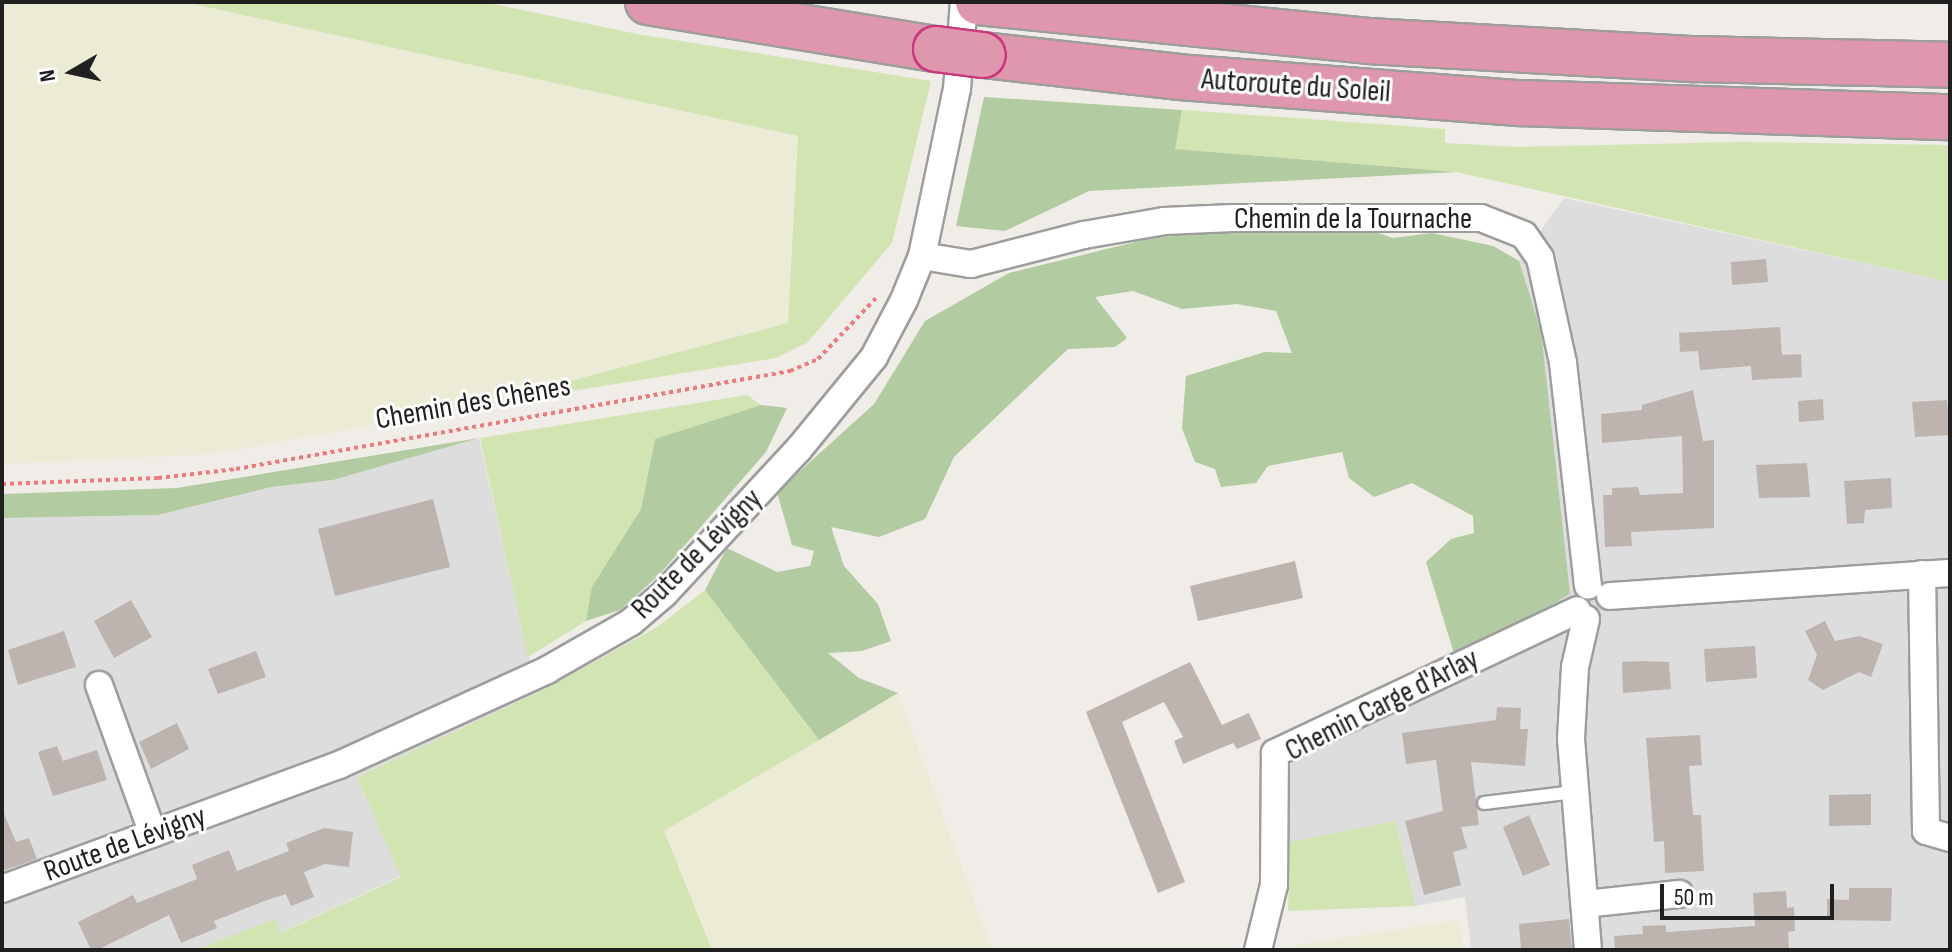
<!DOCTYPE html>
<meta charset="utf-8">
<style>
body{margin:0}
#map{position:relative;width:1952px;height:952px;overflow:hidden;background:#f0ece7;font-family:"Sofia Sans Condensed",sans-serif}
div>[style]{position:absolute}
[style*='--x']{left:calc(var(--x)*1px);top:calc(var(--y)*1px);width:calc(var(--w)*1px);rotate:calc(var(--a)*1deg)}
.residential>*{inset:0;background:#dedddd}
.farmland>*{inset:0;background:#ecebd5}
.grass>*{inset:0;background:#d1e4b2}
.forest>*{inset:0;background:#b2cba0}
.building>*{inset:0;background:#bdb4b0}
.path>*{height:4px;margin-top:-2px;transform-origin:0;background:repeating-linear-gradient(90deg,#ed7b7e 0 4px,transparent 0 8px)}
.roads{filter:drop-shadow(2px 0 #9d9d9d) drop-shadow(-2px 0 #9d9d9d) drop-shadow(0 2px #9d9d9d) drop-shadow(0 -2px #9d9d9d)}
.lane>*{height:12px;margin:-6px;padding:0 6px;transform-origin:6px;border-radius:6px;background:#fff}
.street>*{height:26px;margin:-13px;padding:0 13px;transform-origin:13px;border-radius:13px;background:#fff}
.highway>*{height:44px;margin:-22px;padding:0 22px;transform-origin:22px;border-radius:22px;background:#df97ae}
.bridges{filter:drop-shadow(2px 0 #cb377d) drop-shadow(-2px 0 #cb377d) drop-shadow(0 2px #cb377d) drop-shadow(0 -2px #cb377d)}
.highway-bridge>*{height:44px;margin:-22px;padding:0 22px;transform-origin:22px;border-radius:22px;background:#df97ae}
span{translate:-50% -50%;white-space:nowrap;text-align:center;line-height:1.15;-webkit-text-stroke:6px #fff;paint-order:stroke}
.street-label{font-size:30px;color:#202020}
.frame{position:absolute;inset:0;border:4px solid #202020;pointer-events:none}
.north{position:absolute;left:32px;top:32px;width:80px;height:80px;-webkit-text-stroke:6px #fff;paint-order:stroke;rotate:261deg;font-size:22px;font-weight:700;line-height:32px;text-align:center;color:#202020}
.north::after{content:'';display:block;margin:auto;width:28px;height:36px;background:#202020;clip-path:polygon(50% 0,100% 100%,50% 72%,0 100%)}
.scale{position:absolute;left:1660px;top:884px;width:174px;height:36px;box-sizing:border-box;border:4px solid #202020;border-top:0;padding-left:10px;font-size:24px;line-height:28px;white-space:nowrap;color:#202020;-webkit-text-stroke:6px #fff;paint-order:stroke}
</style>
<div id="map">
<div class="residential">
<div style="clip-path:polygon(1564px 198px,1950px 282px,1950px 950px,1471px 950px,1465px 897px,1415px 906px,1396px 821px,1290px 842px,1276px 739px,1456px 660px,1541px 331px,1519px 261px)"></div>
<div style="clip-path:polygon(479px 438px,537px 693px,357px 777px,401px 876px,280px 933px,274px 919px,195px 950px,2px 950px,2px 518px,158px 515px,271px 487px,333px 480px)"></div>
</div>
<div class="farmland">
<div style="clip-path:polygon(2px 2px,184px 2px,798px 136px,789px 323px,472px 407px,211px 454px,2px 464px)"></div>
<div style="clip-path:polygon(898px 693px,992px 950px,712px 950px,664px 831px)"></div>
<div style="clip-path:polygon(1460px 920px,1462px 950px,1289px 950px,1292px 946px)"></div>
</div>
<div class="grass">
<div style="clip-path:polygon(184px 2px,484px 2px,637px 34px,931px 81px,892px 243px,807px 343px,776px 358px,472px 407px,788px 323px,798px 136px)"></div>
<div style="clip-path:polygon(1182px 110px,1445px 129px,1445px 143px,1518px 147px,1739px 142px,1950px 145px,1950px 282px,1456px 172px,1174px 149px)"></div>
<div style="clip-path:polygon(747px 395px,761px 405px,655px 439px,641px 509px,593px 587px,586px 621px,528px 657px,480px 438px)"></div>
<div style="clip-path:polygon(705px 590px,819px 740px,664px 831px,712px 950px,195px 950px,274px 919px,281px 933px,401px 877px,357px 777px,537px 693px,656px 628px)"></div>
<div style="clip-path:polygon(1396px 821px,1415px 906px,1288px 911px,1290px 842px)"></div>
</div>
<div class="forest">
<div style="clip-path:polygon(984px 97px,1182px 110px,1175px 149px,1456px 172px,1089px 191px,1005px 231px,956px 226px)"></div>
<div style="clip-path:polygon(1369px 230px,1393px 238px,1432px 233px,1493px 246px,1519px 261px,1541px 331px,1570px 594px,1456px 660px,1426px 562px,1451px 539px,1474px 533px,1473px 516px,1412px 483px,1374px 497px,1349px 478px,1342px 452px,1268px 466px,1256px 483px,1221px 487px,1215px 469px,1195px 462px,1182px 428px,1186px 376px,1265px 352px,1292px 353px,1276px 311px,1237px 304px,1182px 309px,1133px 291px,1095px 297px,1127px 338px,1115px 347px,1068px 349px,954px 457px,925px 519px,879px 537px,831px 527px,844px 566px,878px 604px,891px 641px,862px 651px,828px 653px,859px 678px,898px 693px,819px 740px,705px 590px,727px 548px,777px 572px,810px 566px,814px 551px,792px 545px,777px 492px,874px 404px,925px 321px,1009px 273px,1164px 235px)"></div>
<div style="clip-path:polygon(761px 405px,787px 408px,766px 452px,658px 576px,620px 610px,586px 621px,592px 587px,641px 509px,655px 439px)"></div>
<div style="clip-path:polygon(479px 438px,333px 480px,271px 487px,158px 515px,2px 518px,2px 494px,177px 488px)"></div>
</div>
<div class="building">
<div style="clip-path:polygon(1766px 259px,1768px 282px,1732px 285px,1731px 262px)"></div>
<div style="clip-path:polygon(1780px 327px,1782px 355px,1801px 354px,1802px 377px,1752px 380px,1751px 366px,1700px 370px,1698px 351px,1680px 352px,1679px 333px)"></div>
<div style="clip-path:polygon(1693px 390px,1703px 441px,1714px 440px,1714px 528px,1631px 532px,1632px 546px,1605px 547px,1603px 495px,1612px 495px,1612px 488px,1638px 487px,1640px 495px,1683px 493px,1682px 436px,1602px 443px,1601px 414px,1642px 410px,1642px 405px)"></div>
<div style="clip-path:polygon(1823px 399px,1824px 420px,1799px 422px,1798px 401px)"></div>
<div style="clip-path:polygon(1947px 400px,1950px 435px,1915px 437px,1912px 402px)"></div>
<div style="clip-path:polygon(1807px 463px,1810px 497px,1759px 498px,1756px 465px)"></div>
<div style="clip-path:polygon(1891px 478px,1892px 508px,1865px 510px,1864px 523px,1847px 524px,1844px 481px)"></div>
<div style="clip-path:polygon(433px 499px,450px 567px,335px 596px,318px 529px)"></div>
<div style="clip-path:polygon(1295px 561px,1303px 598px,1198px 621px,1190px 586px)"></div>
<div style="clip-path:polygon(131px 600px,152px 637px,114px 658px,94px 621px)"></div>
<div style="clip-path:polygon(1825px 621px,1835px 641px,1859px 636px,1883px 644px,1871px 677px,1859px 672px,1823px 690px,1808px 680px,1817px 655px,1805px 631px)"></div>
<div style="clip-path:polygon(64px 631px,76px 667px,18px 685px,8px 650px)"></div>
<div style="clip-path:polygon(1755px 646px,1757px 678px,1706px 682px,1704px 649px)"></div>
<div style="clip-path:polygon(256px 651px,266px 677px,218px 694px,208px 669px)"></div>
<div style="clip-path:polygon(1641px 661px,1669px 662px,1671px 689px,1623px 693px,1622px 662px)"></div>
<div style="clip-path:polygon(1190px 662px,1222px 725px,1249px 713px,1261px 739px,1237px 749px,1233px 743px,1183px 764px,1174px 741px,1183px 737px,1164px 702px,1122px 722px,1185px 882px,1158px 893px,1086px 712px)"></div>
<div style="clip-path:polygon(1497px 707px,1521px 708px,1520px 729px,1528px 729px,1525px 766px,1471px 762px,1479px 825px,1461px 827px,1467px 848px,1453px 852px,1461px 885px,1424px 895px,1405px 821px,1443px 811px,1436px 760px,1406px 764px,1402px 733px,1496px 720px)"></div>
<div style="clip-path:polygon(177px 723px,189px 749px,151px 769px,139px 742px)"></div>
<div style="clip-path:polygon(1700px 735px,1702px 765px,1689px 766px,1693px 815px,1701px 815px,1704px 871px,1665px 873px,1664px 841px,1654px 842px,1646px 738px)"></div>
<div style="clip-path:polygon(57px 746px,63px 761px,97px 750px,107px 780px,53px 796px,38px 752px)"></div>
<div style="clip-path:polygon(1871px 794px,1871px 825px,1829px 826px,1829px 795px)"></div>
<div style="clip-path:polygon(2px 809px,16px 842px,29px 838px,37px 859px,2px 871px)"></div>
<div style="clip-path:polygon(1529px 815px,1550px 865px,1523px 876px,1503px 827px)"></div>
<div style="clip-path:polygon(324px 828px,353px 832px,349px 867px,325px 864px,304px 872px,314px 897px,291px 906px,286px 894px,267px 900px,214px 921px,217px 928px,181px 943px,169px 915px,97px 950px,91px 950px,78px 922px,133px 895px,137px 903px,197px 879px,192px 865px,229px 850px,237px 871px,289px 851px,286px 843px)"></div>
<div style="clip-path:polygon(1849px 888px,1892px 888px,1891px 921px,1827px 920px,1827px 899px,1849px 900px)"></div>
<div style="clip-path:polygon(1786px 891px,1787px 908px,1794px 907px,1795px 931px,1788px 932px,1789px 950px,1615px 950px,1614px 936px,1643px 934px,1642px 926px,1666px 925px,1666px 932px,1755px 926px,1753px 893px)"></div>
<div style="clip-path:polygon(1569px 919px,1572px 949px,1521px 950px,1519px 924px)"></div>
</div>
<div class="path">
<div style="--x:2;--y:484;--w:156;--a:-2.2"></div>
<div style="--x:158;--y:478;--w:79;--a:-6.6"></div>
<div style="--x:236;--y:469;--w:563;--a:-10.03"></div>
<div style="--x:790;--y:371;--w:30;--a:-23"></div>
<div style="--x:818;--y:359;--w:84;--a:-46.4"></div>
</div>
<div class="roads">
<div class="lane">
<div style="--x:1484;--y:803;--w:91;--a:-7"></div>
</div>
<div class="street">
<div style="--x:922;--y:256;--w:50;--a:9.3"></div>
<div style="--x:971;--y:264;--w:117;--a:-14.4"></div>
<div style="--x:1084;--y:235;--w:81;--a:-9.9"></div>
<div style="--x:1164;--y:221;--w:69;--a:-2.5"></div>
<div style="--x:1233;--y:218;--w:248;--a:0"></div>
<div style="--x:1481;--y:218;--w:46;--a:21.6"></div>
<div style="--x:1524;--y:235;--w:28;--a:55"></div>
<div style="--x:1540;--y:258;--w:107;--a:77.6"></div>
<div style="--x:1563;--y:363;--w:224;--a:83.6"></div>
<div style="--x:1922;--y:574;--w:257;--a:89.1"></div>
<div style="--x:1926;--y:831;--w:25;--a:16"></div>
<div style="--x:1610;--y:596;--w:341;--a:-3.9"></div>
<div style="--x:1586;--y:619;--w:49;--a:102.9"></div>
<div style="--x:1575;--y:667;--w:72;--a:93.2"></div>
<div style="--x:1571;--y:739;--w:212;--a:85.4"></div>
<div style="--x:99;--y:685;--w:158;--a:70.1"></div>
<div style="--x:2;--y:889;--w:359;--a:-20.2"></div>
<div style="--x:339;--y:765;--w:229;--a:-24.5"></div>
<div style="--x:547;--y:670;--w:97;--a:-29.7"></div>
<div style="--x:631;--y:622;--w:43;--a:-40.3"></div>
<div style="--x:664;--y:594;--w:197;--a:-47.1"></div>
<div style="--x:798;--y:450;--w:120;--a:-50.7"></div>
<div style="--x:874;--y:357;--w:64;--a:-62.2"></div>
<div style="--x:904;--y:300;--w:48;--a:-67.8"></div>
<div style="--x:922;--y:256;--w:171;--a:-78.2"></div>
<div style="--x:957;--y:89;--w:87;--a:-85.4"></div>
<div style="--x:1585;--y:904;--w:95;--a:-6.1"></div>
<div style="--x:1258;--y:950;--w:67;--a:-76.2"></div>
<div style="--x:1274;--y:885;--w:132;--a:-89.6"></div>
<div style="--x:1275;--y:753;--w:334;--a:-25.3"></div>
</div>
<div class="highway">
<div style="--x:648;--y:2;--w:292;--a:9.3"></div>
<div style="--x:978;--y:2;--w:392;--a:5.7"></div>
<div style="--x:1368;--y:41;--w:327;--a:3.2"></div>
<div style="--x:1695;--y:59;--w:255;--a:1.3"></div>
<div style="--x:983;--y:55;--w:197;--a:6.4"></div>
<div style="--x:1179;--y:77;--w:341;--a:4.4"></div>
<div style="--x:1519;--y:103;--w:431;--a:1.9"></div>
</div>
</div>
<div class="bridges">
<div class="highway-bridge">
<div style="--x:936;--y:49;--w:47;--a:7.3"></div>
</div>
</div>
<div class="street-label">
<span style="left:1296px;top:86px;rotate:4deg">Autoroute du Soleil</span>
<span style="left:1353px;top:219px">Chemin de la Tournache</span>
<span style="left:473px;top:403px;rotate:-10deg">Chemin des Chênes</span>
<span style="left:697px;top:554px;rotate:-45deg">Route de Lévigny</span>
<span style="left:1382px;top:705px;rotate:-27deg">Chemin Carge d'Arlay</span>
<span style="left:125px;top:844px;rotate:-20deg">Route de Lévigny</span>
</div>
<div class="frame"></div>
<div class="north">N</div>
<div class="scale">50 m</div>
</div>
